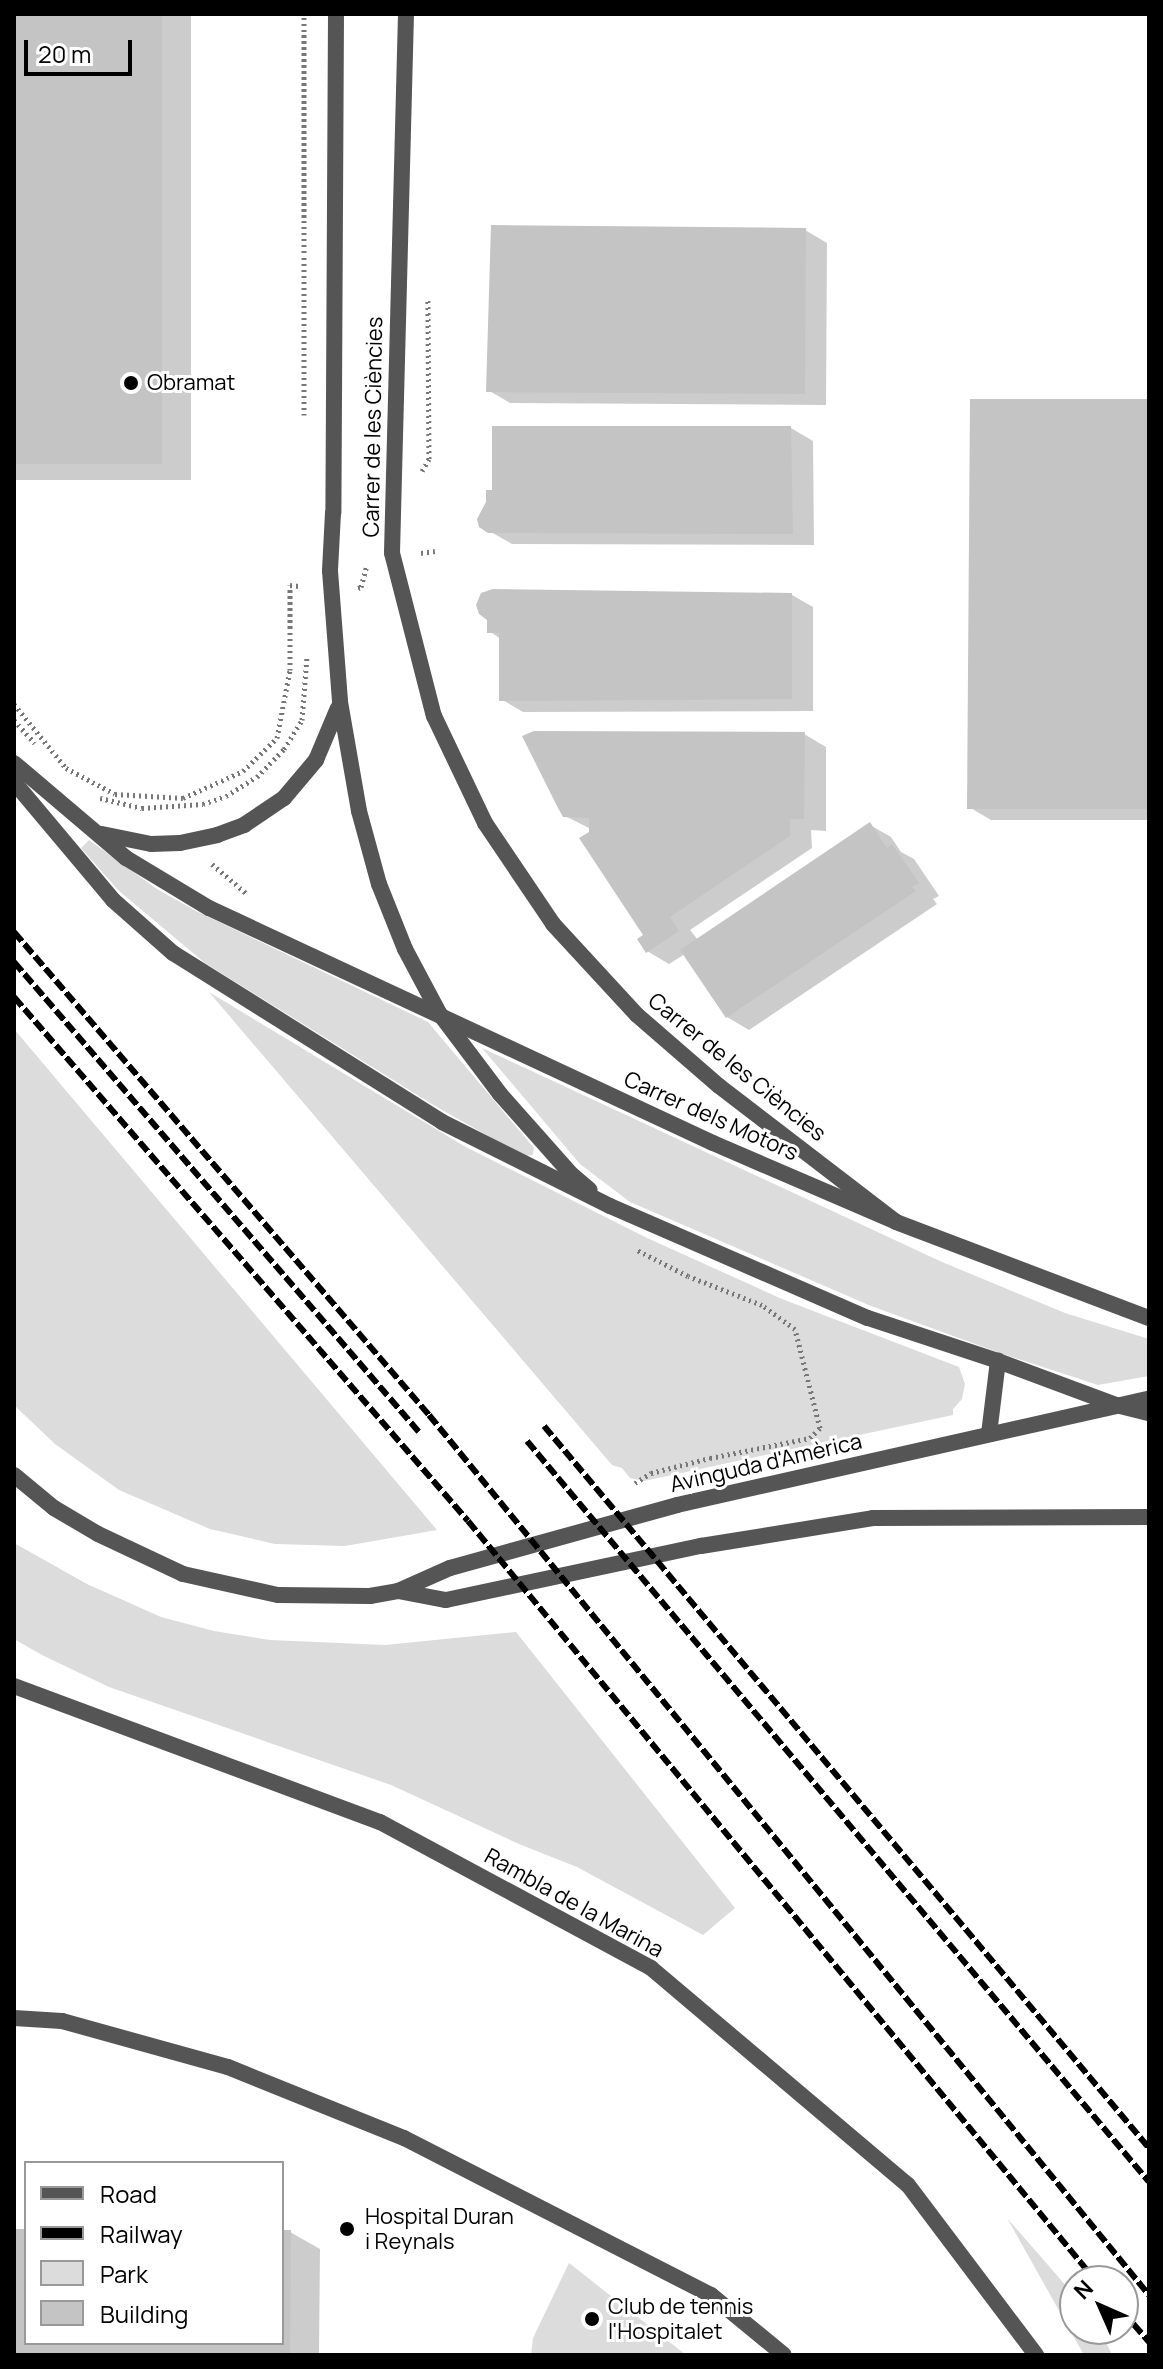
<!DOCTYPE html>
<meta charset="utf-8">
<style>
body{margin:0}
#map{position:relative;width:1163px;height:2369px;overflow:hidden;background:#fff;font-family:Manrope,sans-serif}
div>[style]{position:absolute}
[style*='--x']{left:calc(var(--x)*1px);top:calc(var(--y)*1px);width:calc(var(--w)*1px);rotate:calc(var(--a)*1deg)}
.green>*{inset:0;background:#dcdcdc}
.shadow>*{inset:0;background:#0003}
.building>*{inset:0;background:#c4c4c4}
.path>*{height:5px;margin-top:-2.5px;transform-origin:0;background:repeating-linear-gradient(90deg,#777 0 2px,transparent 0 6px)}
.minor>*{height:16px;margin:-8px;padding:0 8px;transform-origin:8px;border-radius:8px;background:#555}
.tertiary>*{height:16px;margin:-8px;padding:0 8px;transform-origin:8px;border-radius:8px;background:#555}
.rail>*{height:6px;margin-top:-3px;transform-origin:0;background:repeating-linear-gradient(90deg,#000 0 12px,transparent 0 16px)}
.dots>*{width:22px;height:22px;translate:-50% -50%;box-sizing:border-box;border:4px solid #fff;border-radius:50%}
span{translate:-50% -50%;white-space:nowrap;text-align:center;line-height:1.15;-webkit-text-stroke:6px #fff;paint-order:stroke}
.poi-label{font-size:22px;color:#000}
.left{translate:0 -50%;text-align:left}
.street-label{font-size:22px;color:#000}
.frame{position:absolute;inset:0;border:16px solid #000;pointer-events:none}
.legend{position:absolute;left:24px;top:2161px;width:260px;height:184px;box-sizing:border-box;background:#fff;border:2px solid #999;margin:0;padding:10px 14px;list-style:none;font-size:24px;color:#000}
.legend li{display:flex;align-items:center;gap:16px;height:40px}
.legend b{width:40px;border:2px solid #999}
.north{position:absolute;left:1059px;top:2265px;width:80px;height:80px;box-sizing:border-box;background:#fff;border:2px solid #999;border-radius:50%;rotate:315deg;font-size:22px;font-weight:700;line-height:32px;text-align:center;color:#000}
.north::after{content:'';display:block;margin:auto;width:28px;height:36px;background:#000;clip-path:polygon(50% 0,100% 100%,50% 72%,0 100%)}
.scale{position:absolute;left:24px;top:40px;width:108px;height:36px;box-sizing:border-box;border:4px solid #000;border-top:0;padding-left:10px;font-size:24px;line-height:28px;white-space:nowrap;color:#000;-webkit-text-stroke:6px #fff;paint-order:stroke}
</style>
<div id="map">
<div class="green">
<div style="clip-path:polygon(89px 840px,157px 889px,196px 911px,428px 1022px,534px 1148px,533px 1155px,524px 1156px,435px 1106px,205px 963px,119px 891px,81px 848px)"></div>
<div style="clip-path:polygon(209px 992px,464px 1146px,645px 1237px,782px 1299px,959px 1367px,965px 1384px,962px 1399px,953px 1409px,953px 1415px,644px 1481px,630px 1478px,622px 1468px,612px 1465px)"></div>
<div style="clip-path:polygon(14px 1029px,437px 1530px,345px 1546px,275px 1544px,210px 1529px,119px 1490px,55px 1444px,14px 1405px)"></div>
<div style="clip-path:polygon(482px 1048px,942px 1262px,1065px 1313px,1149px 1339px,1149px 1376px,1098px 1385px,1000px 1353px,871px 1306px,630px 1202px,580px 1164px)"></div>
<div style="clip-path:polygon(14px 1543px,87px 1584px,161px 1617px,214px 1631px,270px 1640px,385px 1645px,516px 1632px,735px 1908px,703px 1935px,577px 1867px,519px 1844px,391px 1785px,109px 1687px,42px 1655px,14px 1639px)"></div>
<div style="clip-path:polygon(1007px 2218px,1075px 2296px,1075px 2329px,1100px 2329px,1112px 2355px,1084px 2355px)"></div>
<div style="clip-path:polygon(569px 2263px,686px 2355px,531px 2355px,533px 2338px)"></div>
</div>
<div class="shadow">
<div style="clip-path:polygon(14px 14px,191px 14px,191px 480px,14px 480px)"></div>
<div style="clip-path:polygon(805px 230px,827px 243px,826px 405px,510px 403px,488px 390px)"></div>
<div style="clip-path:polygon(1149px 401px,1149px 820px,991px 820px,969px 807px)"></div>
<div style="clip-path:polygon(791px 428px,813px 441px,814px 545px,512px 544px,489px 531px)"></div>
<div style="clip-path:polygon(792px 595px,813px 607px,813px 711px,523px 712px,501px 699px,501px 639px,489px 631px)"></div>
<div style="clip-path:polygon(804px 734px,826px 747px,826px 831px,811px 830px,812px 848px,690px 930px,698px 940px,870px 825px,891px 837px,901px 852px,914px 859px,939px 896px,933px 899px,937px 904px,749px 1030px,727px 1017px,685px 954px,669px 964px,647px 951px,646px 936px,591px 829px,565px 816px)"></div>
<div style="clip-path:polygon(14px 2231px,26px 2231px,26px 2343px,282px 2343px,282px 2232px,290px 2232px,320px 2249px,319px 2355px,14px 2355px)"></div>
</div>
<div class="building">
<div style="clip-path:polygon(14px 14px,162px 14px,162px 464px,14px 464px)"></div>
<div style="clip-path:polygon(491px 225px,806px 228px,805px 394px,486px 392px)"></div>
<div style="clip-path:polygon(970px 399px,1149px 399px,1149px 809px,967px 809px)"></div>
<div style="clip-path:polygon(492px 426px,791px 426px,793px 534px,488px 533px,479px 527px,477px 519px,486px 502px,486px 490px,492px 490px)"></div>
<div style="clip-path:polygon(493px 589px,792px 593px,792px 699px,499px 701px,499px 633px,487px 633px,487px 620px,479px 614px,476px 605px,481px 593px)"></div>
<div style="clip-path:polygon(534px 731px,805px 732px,804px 819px,790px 819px,790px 836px,670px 917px,679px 931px,646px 953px,637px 939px,643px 935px,579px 838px,589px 832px,589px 818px,563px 817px,558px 808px,522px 736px)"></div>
<div style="clip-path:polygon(870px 822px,887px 848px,892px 844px,919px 883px,912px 887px,916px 891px,726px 1018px,680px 950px)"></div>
<div style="clip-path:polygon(14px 2229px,26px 2229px,26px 2343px,282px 2343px,282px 2230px,291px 2230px,290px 2355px,14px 2355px)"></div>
</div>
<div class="path">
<div style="--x:304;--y:415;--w:401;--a:-90"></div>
<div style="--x:422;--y:471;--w:14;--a:-60"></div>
<div style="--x:429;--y:459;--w:160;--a:-90.4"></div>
<div style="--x:421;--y:553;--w:14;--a:-8"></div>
<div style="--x:358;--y:588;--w:3;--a:-18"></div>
<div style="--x:361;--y:587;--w:23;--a:-75"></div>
<div style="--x:14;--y:704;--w:82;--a:50.9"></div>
<div style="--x:66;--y:768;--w:55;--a:28"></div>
<div style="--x:115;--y:794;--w:68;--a:3.4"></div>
<div style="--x:183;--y:798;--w:66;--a:-24.2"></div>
<div style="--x:243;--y:771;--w:47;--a:-44.1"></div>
<div style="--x:277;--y:738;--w:69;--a:-79.2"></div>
<div style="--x:290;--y:670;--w:85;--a:-90"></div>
<div style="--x:290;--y:585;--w:9;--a:6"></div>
<div style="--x:14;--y:720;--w:31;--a:48"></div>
<div style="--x:100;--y:798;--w:43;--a:13.4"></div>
<div style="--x:142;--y:808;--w:61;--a:-3.8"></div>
<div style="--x:203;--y:804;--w:24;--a:-19"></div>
<div style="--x:226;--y:796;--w:36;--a:-32"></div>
<div style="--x:257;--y:777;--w:39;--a:-46"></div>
<div style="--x:284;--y:749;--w:34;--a:-58"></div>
<div style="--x:302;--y:720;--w:63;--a:-85.5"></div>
<div style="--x:212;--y:864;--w:46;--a:40.6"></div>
<div style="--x:635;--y:1483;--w:19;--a:-32"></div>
<div style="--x:651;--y:1473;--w:61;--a:-14.3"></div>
<div style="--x:710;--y:1458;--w:102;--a:-11.3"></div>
<div style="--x:810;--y:1438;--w:14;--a:-45"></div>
<div style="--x:820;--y:1428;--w:102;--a:-104.2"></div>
<div style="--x:795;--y:1329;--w:41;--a:-144"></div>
<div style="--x:762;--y:1305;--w:79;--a:-158.6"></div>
<div style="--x:688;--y:1276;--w:57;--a:-153"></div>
</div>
<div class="minor">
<div style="--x:336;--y:14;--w:499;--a:90.3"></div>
<div style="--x:333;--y:513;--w:58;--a:93"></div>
<div style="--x:330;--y:571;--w:131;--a:85.6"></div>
<div style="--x:340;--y:702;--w:111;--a:80.1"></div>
<div style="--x:359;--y:811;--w:76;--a:74.7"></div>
<div style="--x:379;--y:884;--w:70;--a:68.2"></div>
<div style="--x:405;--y:949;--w:72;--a:62"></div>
<div style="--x:439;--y:1013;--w:101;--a:53"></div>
<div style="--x:500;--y:1094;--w:108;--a:48.4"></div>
<div style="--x:572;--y:1175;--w:23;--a:40"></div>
<div style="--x:406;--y:14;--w:539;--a:91.49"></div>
<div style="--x:392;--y:553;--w:168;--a:75.6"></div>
<div style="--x:434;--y:716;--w:119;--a:64.5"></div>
<div style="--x:485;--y:823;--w:122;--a:56"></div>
<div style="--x:553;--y:924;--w:124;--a:47.3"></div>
<div style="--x:637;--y:1015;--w:108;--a:40.9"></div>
<div style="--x:719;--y:1086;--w:223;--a:37.5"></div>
<div style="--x:14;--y:763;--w:147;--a:40.3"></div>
<div style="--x:126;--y:858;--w:97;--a:31.1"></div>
<div style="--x:209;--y:908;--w:556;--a:25"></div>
<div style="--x:713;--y:1143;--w:199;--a:23.3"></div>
<div style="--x:896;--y:1222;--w:271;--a:20.8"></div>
<div style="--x:14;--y:782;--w:154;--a:50"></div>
<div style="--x:113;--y:900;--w:80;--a:41.5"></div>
<div style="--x:173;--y:953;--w:318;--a:32.1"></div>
<div style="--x:442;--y:1122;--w:188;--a:26.6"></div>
<div style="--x:610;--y:1206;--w:281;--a:23.5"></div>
<div style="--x:868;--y:1318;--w:137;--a:18.3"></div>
<div style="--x:998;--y:1361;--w:126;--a:20.4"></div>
<div style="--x:1116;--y:1405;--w:34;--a:14"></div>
<div style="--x:102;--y:834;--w:50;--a:11.5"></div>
<div style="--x:151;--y:844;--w:29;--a:-2"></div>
<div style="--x:180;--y:843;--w:38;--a:-12"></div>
<div style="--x:217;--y:835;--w:29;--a:-20"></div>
<div style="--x:244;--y:825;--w:48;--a:-34"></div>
<div style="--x:284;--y:798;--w:50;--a:-49.9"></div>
<div style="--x:316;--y:760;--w:56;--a:-67.1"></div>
<div style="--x:989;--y:1434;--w:74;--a:-83"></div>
<div style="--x:14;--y:1475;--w:52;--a:39.5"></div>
<div style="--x:54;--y:1508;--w:51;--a:30.6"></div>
<div style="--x:98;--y:1534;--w:94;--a:25.2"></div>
<div style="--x:183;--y:1574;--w:97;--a:12.5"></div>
<div style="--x:278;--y:1595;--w:92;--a:0.6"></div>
<div style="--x:370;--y:1596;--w:28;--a:-10"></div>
<div style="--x:398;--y:1591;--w:57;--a:-23.9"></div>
<div style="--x:450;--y:1568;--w:236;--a:-15.5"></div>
<div style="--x:677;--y:1505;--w:484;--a:-12.7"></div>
<div style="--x:398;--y:1591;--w:49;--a:10.6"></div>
<div style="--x:446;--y:1600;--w:261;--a:-12"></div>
<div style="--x:701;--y:1546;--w:174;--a:-9.2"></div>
<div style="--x:873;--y:1518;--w:276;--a:-0.2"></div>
</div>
<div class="tertiary">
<div style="--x:14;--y:1686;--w:390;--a:20.4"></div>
<div style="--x:380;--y:1822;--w:308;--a:28.3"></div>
<div style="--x:651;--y:1968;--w:336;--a:40.2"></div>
<div style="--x:908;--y:2185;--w:213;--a:53"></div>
<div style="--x:14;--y:2018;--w:48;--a:3.6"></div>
<div style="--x:62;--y:2021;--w:172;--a:15.5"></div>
<div style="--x:228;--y:2067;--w:190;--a:22"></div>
<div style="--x:404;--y:2138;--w:345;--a:27.1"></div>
<div style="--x:711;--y:2295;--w:94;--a:39.4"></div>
</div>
<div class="rail">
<div style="--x:14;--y:932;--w:637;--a:49.33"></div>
<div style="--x:429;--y:1415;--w:1137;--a:50.71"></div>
<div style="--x:14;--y:962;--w:620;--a:49.25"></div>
<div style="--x:14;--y:997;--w:693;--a:49.09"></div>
<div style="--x:468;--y:1521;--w:986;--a:50.43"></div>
<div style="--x:544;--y:1426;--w:942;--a:50.04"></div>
<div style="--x:527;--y:1441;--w:967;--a:49.99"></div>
<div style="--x:1123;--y:2312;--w:40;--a:49"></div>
</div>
<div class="dots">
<div style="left:131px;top:383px;background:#000"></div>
<div style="left:347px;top:2229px;background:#000"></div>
<div style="left:592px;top:2319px;background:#000"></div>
</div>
<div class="poi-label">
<span class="left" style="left:147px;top:383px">Obramat</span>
<span class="left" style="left:365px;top:2229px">Hospital Duran<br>i Reynals</span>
<span class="left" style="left:608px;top:2319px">Club de tennis<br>l'Hospitalet</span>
</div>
<div class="street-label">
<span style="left:373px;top:427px;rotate:-89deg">Carrer de les Ciències</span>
<span style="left:737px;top:1067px;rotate:39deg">Carrer de les Ciències</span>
<span style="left:711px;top:1116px;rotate:24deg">Carrer dels Motors</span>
<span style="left:766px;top:1463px;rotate:-13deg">Avinguda d'Amèrica</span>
<span style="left:574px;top:1903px;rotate:29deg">Rambla de la Marina</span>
</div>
<div class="frame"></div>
<ul class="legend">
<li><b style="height:10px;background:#555"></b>Road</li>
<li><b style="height:10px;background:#000"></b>Railway</li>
<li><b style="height:22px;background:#dcdcdc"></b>Park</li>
<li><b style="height:22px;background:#c4c4c4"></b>Building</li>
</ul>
<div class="north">N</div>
<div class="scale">20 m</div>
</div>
